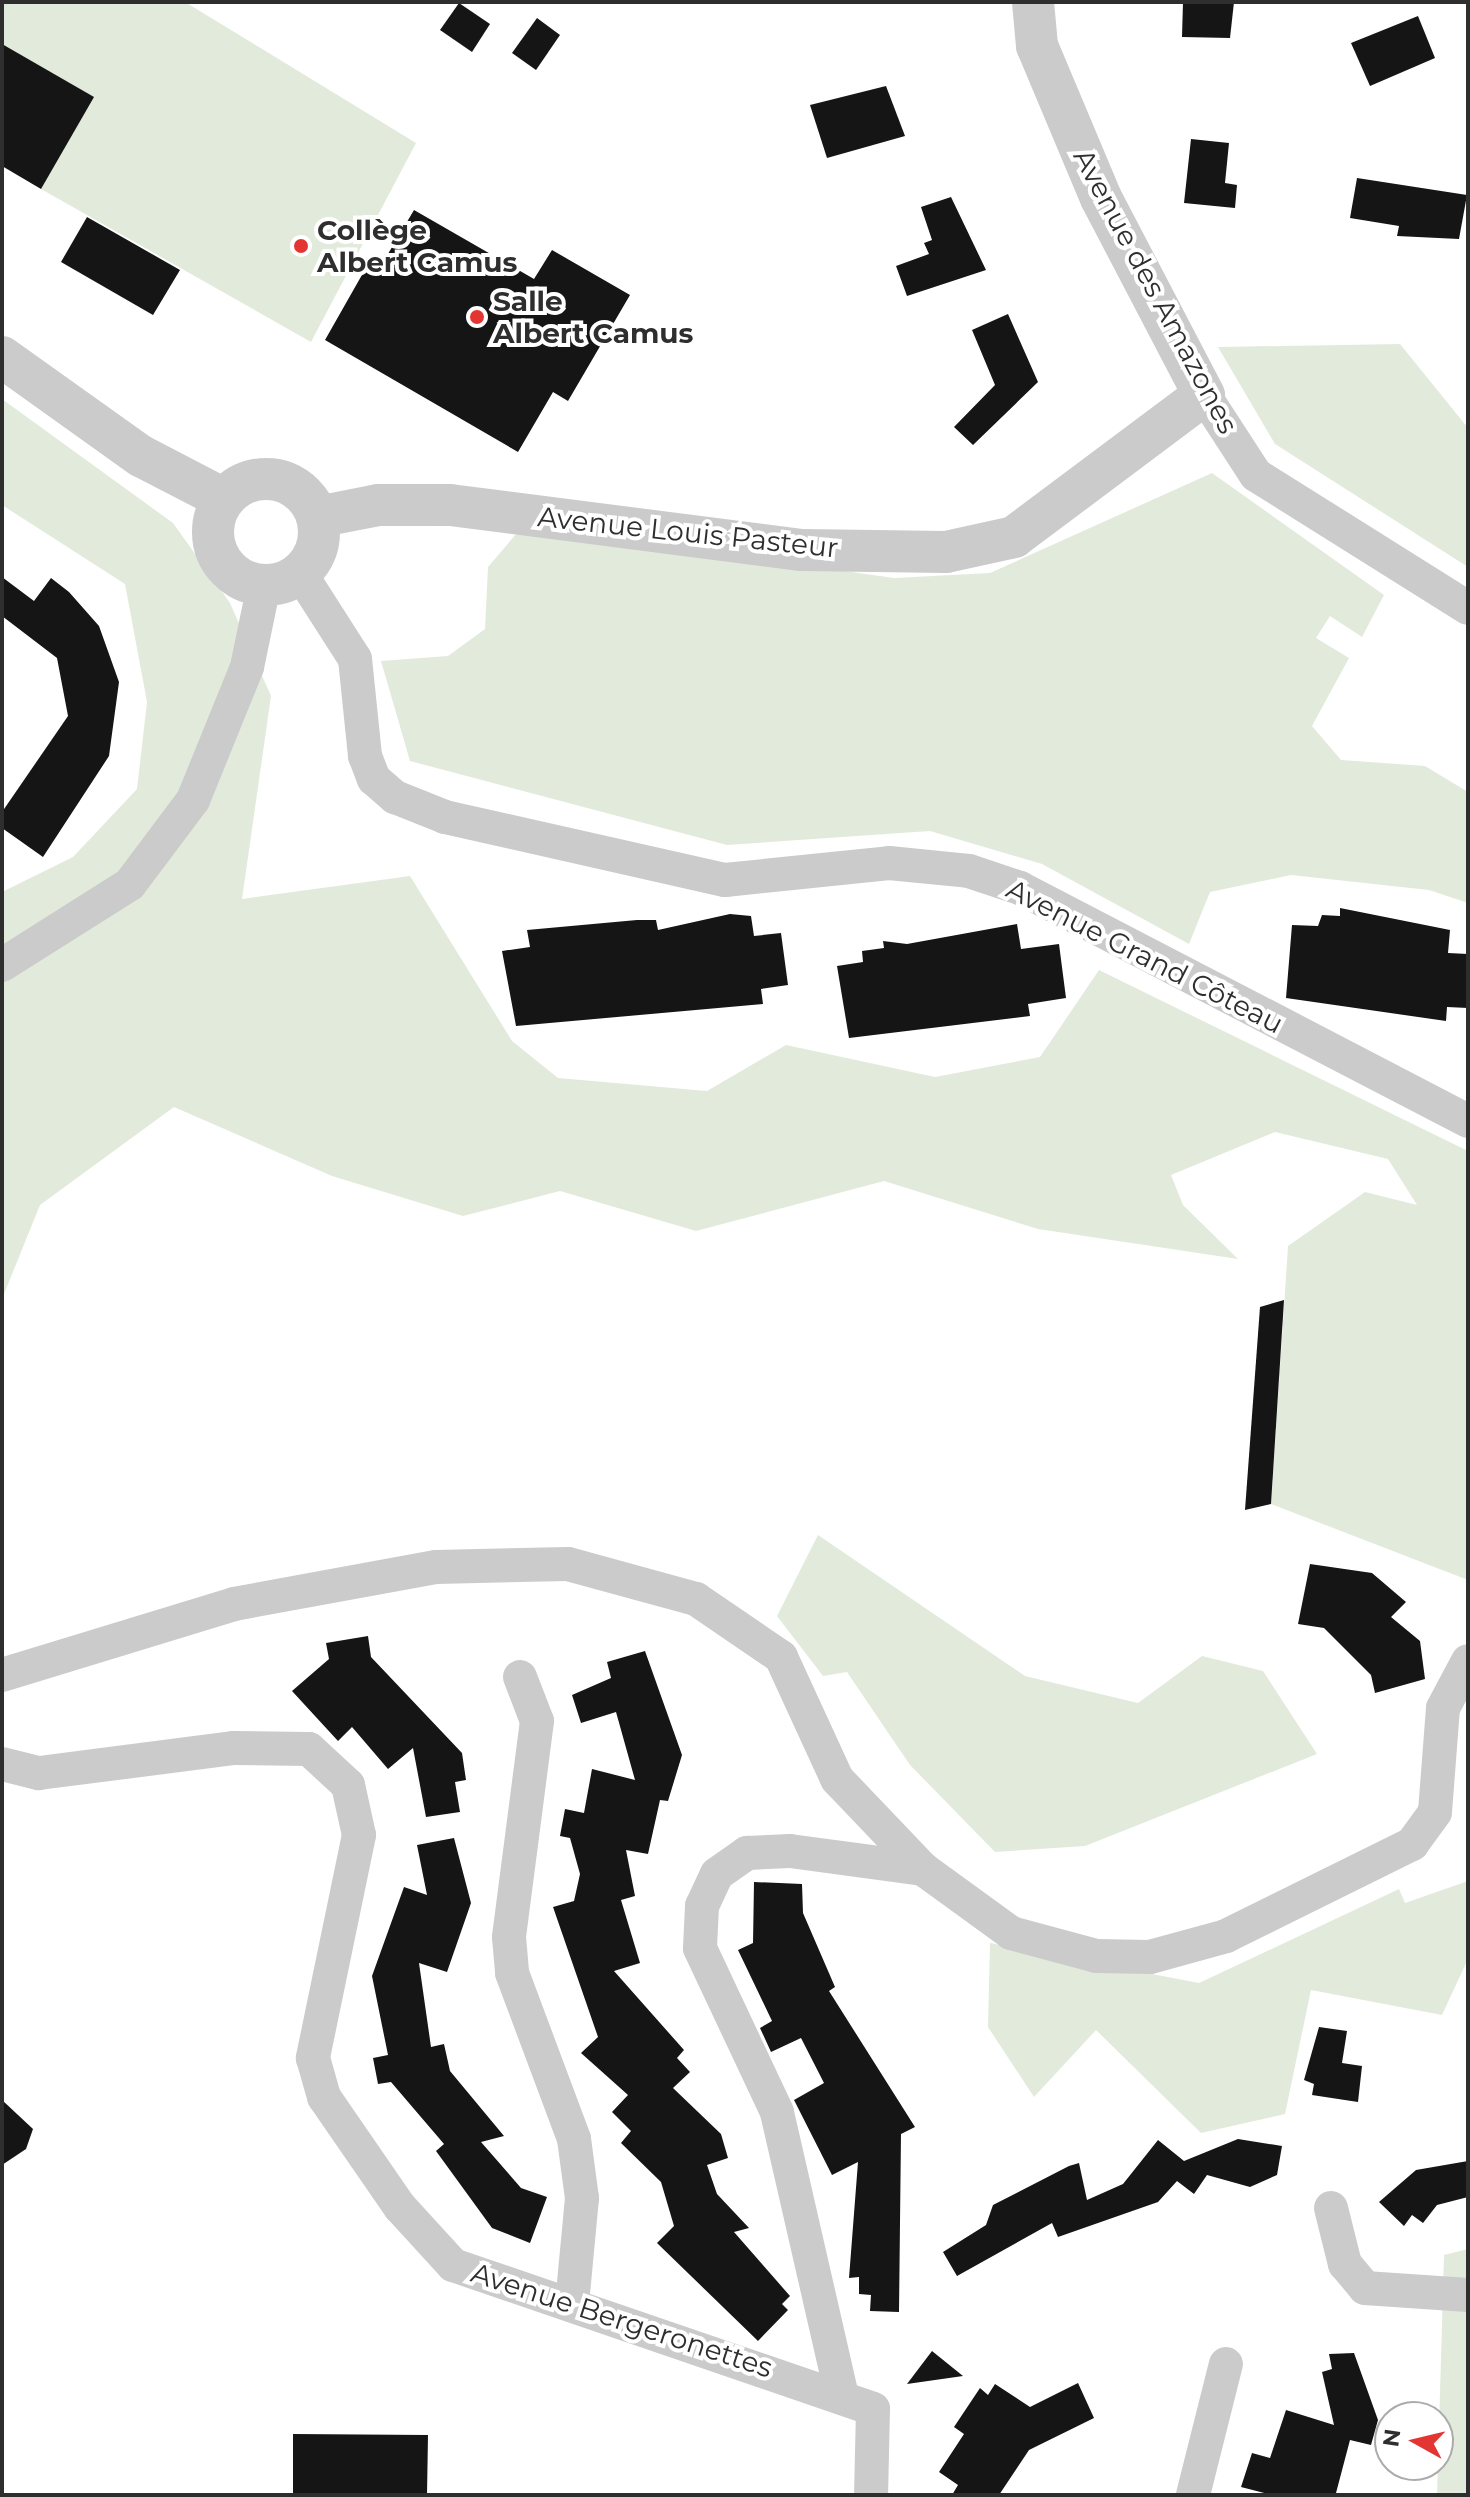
<!DOCTYPE html>
<meta charset="utf-8">
<style>
body{margin:0}
#map{position:relative;width:1470px;height:2497px;overflow:hidden;background:#fff;font-family:Montserrat,sans-serif}
div>[style]{position:absolute}
[style*='--x']{left:calc(var(--x)*1px);top:calc(var(--y)*1px);width:calc(var(--w)*1px);rotate:calc(var(--a)*1deg)}
.green>*{inset:0;background:#e2ebdb}
.building>*{inset:0;background:#151515}
.minor>*{height:34px;margin:-17px;padding:0 17px;transform-origin:17px;border-radius:17px;background:#cbcbcb}
.tertiary>*{height:42px;margin:-21px;padding:0 21px;transform-origin:21px;border-radius:21px;background:#cbcbcb}
.tertiary>.ring{margin:-21px;padding:0;box-sizing:content-box;background:none;border:42px solid #cbcbcb;border-radius:50%}
.dots>*{width:22px;height:22px;translate:-50% -50%;box-sizing:border-box;border:4px solid #fff;border-radius:50%}
span{translate:-50% -50%;white-space:nowrap;text-align:center;line-height:1.15;-webkit-text-stroke:8px #fff;paint-order:stroke}
.poi-label{font-size:28px;color:#2e2e2e;font-weight:700}
.left{translate:0 -50%;text-align:left}
.street-label{font-size:28px;color:#2e2e2e}
.frame{position:absolute;inset:0;border:4px solid #2e2e2e;pointer-events:none}
.north{position:absolute;left:1374px;top:2401px;width:80px;height:80px;box-sizing:border-box;background:#fff;border:2px solid #ababab;border-radius:50%;rotate:278deg;font-size:22px;font-weight:700;line-height:32px;text-align:center;color:#2e2e2e}
.north::after{content:'';display:block;margin:auto;width:28px;height:36px;background:#e33632;clip-path:polygon(50% 0,100% 100%,50% 72%,0 100%)}
</style>
<div id="map">
<div class="green">
<div style="clip-path:polygon(2px 2px,185px 2px,416px 143px,311px 342px,41px 189px,2px 44px)"></div>
<div style="clip-path:polygon(1400px 344px,1468px 428px,1468px 567px,1275px 444px,1218px 347px)"></div>
<div style="clip-path:polygon(2px 399px,173px 523px,230px 603px,271px 696px,242px 899px,410px 876px,512px 1041px,558px 1078px,707px 1091px,786px 1045px,935px 1077px,1040px 1057px,1099px 970px,1468px 1151px,1468px 1580px,1271px 1504px,1288px 1246px,1365px 1192px,1417px 1205px,1388px 1159px,1275px 1132px,1171px 1175px,1183px 1205px,1238px 1259px,1038px 1229px,884px 1181px,696px 1231px,560px 1191px,463px 1216px,332px 1176px,174px 1107px,40px 1205px,2px 1299px,2px 892px,73px 857px,137px 789px,147px 702px,125px 584px,2px 505px)"></div>
<div style="clip-path:polygon(1212px 473px,1384px 595px,1362px 637px,1330px 616px,1316px 638px,1349px 658px,1312px 726px,1341px 760px,1425px 766px,1468px 792px,1468px 903px,1429px 890px,1291px 875px,1210px 892px,1189px 944px,1042px 864px,930px 831px,727px 845px,410px 761px,381px 661px,448px 656px,485px 629px,488px 567px,523px 526px,894px 578px,990px 573px)"></div>
<div style="clip-path:polygon(818px 1535px,1025px 1676px,1138px 1703px,1202px 1656px,1263px 1671px,1317px 1754px,1085px 1846px,995px 1852px,910px 1765px,847px 1672px,823px 1676px,777px 1616px)"></div>
<div style="clip-path:polygon(1468px 1881px,1468px 1959px,1442px 2015px,1311px 1990px,1285px 2114px,1201px 2133px,1096px 2030px,1034px 2097px,988px 2027px,990px 1943px,1199px 1983px,1399px 1889px,1405px 1903px)"></div>
<div style="clip-path:polygon(1468px 2249px,1468px 2495px,1437px 2495px,1444px 2255px)"></div>
</div>
<div class="building">
<div style="clip-path:polygon(1183px 2px,1234px 2px,1230px 38px,1182px 37px)"></div>
<div style="clip-path:polygon(459px 3px,490px 24px,472px 52px,440px 30px)"></div>
<div style="clip-path:polygon(1418px 16px,1435px 58px,1370px 86px,1351px 43px)"></div>
<div style="clip-path:polygon(537px 18px,560px 35px,536px 70px,512px 53px)"></div>
<div style="clip-path:polygon(2px 44px,94px 97px,41px 189px,2px 166px)"></div>
<div style="clip-path:polygon(886px 86px,905px 136px,827px 158px,810px 105px)"></div>
<div style="clip-path:polygon(1191px 139px,1229px 143px,1225px 183px,1237px 185px,1235px 208px,1184px 203px)"></div>
<div style="clip-path:polygon(1357px 178px,1467px 195px,1459px 239px,1397px 236px,1399px 226px,1350px 218px)"></div>
<div style="clip-path:polygon(951px 197px,986px 270px,907px 296px,896px 266px,929px 254px,924px 243px,932px 240px,921px 207px)"></div>
<div style="clip-path:polygon(414px 210px,534px 279px,552px 250px,630px 295px,568px 401px,553px 392px,518px 452px,325px 340px,371px 259px,382px 264px)"></div>
<div style="clip-path:polygon(87px 217px,180px 270px,153px 315px,61px 262px)"></div>
<div style="clip-path:polygon(1008px 314px,1038px 382px,973px 445px,954px 427px,995px 385px,972px 330px)"></div>
<div style="clip-path:polygon(2px 577px,34px 601px,51px 578px,69px 592px,99px 626px,119px 682px,109px 756px,43px 857px,2px 828px,2px 812px,68px 716px,57px 658px,2px 616px)"></div>
<div style="clip-path:polygon(1340px 908px,1450px 930px,1448px 953px,1468px 954px,1468px 1008px,1447px 1007px,1446px 1021px,1286px 998px,1292px 925px,1318px 926px,1322px 915px,1340px 916px)"></div>
<div style="clip-path:polygon(730px 914px,751px 916px,754px 936px,781px 933px,788px 985px,761px 989px,763px 1004px,516px 1026px,502px 951px,530px 947px,527px 930px,637px 920px,656px 920px,658px 930px)"></div>
<div style="clip-path:polygon(1017px 924px,1021px 949px,1059px 944px,1066px 998px,1028px 1004px,1030px 1016px,849px 1038px,837px 966px,863px 962px,862px 951px,884px 948px,883px 941px,907px 944px)"></div>
<div style="clip-path:polygon(1284px 1300px,1271px 1504px,1245px 1510px,1260px 1307px)"></div>
<div style="clip-path:polygon(1310px 1564px,1372px 1573px,1406px 1602px,1391px 1617px,1420px 1641px,1425px 1679px,1375px 1693px,1371px 1675px,1324px 1628px,1298px 1624px)"></div>
<div style="clip-path:polygon(368px 1636px,371px 1657px,462px 1753px,466px 1780px,455px 1782px,460px 1812px,426px 1817px,413px 1748px,388px 1769px,352px 1727px,338px 1741px,292px 1691px,329px 1659px,326px 1643px)"></div>
<div style="clip-path:polygon(645px 1651px,682px 1755px,668px 1801px,660px 1800px,648px 1854px,626px 1850px,635px 1896px,621px 1900px,640px 1963px,614px 1971px,684px 2050px,677px 2058px,690px 2072px,673px 2088px,721px 2134px,728px 2158px,707px 2165px,717px 2194px,749px 2228px,734px 2232px,790px 2296px,782px 2304px,788px 2310px,758px 2341px,657px 2243px,674px 2226px,661px 2182px,621px 2143px,631px 2131px,612px 2112px,628px 2095px,581px 2053px,598px 2037px,553px 1907px,574px 1901px,580px 1874px,570px 1838px,560px 1836px,565px 1809px,584px 1813px,592px 1769px,635px 1780px,616px 1712px,581px 1723px,572px 1695px,611px 1678px,607px 1662px)"></div>
<div style="clip-path:polygon(454px 1838px,471px 1903px,447px 1972px,419px 1963px,431px 2047px,444px 2044px,450px 2071px,504px 2136px,481px 2142px,521px 2188px,547px 2197px,530px 2243px,492px 2228px,436px 2151px,444px 2144px,391px 2082px,378px 2084px,373px 2058px,388px 2055px,372px 1976px,404px 1887px,427px 1895px,417px 1845px)"></div>
<div style="clip-path:polygon(754px 1882px,802px 1884px,803px 1913px,835px 1987px,829px 1991px,915px 2127px,901px 2134px,899px 2312px,870px 2311px,871px 2295px,859px 2294px,859px 2277px,849px 2278px,858px 2162px,832px 2175px,794px 2100px,824px 2083px,801px 2038px,771px 2052px,760px 2028px,772px 2021px,738px 1950px,753px 1943px)"></div>
<div style="clip-path:polygon(1319px 2027px,1347px 2031px,1342px 2063px,1362px 2066px,1358px 2102px,1312px 2095px,1314px 2084px,1304px 2080px)"></div>
<div style="clip-path:polygon(2px 2100px,33px 2129px,26px 2149px,2px 2165px)"></div>
<div style="clip-path:polygon(1238px 2139px,1282px 2146px,1277px 2175px,1250px 2187px,1207px 2175px,1194px 2194px,1177px 2181px,1158px 2202px,1058px 2237px,1052px 2223px,957px 2276px,943px 2252px,986px 2225px,993px 2205px,1069px 2166px,1079px 2163px,1087px 2200px,1123px 2184px,1158px 2140px,1184px 2161px)"></div>
<div style="clip-path:polygon(1468px 2161px,1468px 2197px,1437px 2205px,1423px 2223px,1412px 2215px,1404px 2226px,1379px 2202px,1416px 2170px)"></div>
<div style="clip-path:polygon(932px 2351px,963px 2376px,907px 2384px)"></div>
<div style="clip-path:polygon(1354px 2353px,1378px 2420px,1371px 2445px,1350px 2440px,1336px 2493px,1272px 2495px,1241px 2487px,1252px 2453px,1270px 2458px,1286px 2410px,1334px 2425px,1322px 2372px,1332px 2369px,1329px 2354px)"></div>
<div style="clip-path:polygon(1078px 2383px,1094px 2418px,1029px 2450px,999px 2495px,952px 2495px,958px 2485px,939px 2472px,964px 2434px,954px 2427px,980px 2388px,988px 2395px,995px 2384px,1030px 2407px)"></div>
<div style="clip-path:polygon(293px 2434px,428px 2435px,427px 2495px,293px 2495px)"></div>
</div>
<div class="minor">
<div style="--x:1204;--y:395;--w:95;--a:57"></div>
<div style="--x:1256;--y:475;--w:250;--a:32.1"></div>
<div style="--x:300;--y:573;--w:102;--a:57.4"></div>
<div style="--x:355;--y:659;--w:98;--a:84.1"></div>
<div style="--x:365;--y:756;--w:25;--a:69"></div>
<div style="--x:374;--y:779;--w:28;--a:41"></div>
<div style="--x:395;--y:797;--w:54;--a:21.8"></div>
<div style="--x:445;--y:817;--w:287;--a:12.7"></div>
<div style="--x:725;--y:880;--w:165;--a:-5.9"></div>
<div style="--x:889;--y:863;--w:80;--a:5.7"></div>
<div style="--x:969;--y:871;--w:54;--a:18.4"></div>
<div style="--x:1020;--y:888;--w:505;--a:27.48"></div>
<div style="--x:2;--y:965;--w:151;--a:-32.3"></div>
<div style="--x:130;--y:884;--w:105;--a:-53.1"></div>
<div style="--x:193;--y:800;--w:144;--a:-67.9"></div>
<div style="--x:247;--y:667;--w:84;--a:-78.3"></div>
<div style="--x:2;--y:1675;--w:243;--a:-17"></div>
<div style="--x:234;--y:1604;--w:205;--a:-10.4"></div>
<div style="--x:436;--y:1567;--w:132;--a:-1.3"></div>
<div style="--x:568;--y:1564;--w:133;--a:15.3"></div>
<div style="--x:696;--y:1599;--w:103;--a:34.3"></div>
<div style="--x:781;--y:1657;--w:134;--a:65.3"></div>
<div style="--x:837;--y:1779;--w:124;--a:46.3"></div>
<div style="--x:923;--y:1869;--w:109;--a:36"></div>
<div style="--x:1011;--y:1933;--w:88;--a:15.1"></div>
<div style="--x:1096;--y:1956;--w:54;--a:1.1"></div>
<div style="--x:1150;--y:1957;--w:79;--a:-15.4"></div>
<div style="--x:1226;--y:1936;--w:208;--a:-26.3"></div>
<div style="--x:1412;--y:1844;--w:39;--a:-54"></div>
<div style="--x:1435;--y:1812;--w:104;--a:-85.6"></div>
<div style="--x:1443;--y:1708;--w:53;--a:-62"></div>
<div style="--x:520;--y:1677;--w:47;--a:68.9"></div>
<div style="--x:537;--y:1721;--w:218;--a:97.4"></div>
<div style="--x:509;--y:1937;--w:36;--a:85"></div>
<div style="--x:512;--y:1973;--w:177;--a:69.5"></div>
<div style="--x:574;--y:2139;--w:60;--a:82.3"></div>
<div style="--x:582;--y:2198;--w:105;--a:95.4"></div>
<div style="--x:2;--y:1764;--w:38;--a:14"></div>
<div style="--x:39;--y:1773;--w:197;--a:-7.3"></div>
<div style="--x:234;--y:1748;--w:75;--a:0.8"></div>
<div style="--x:309;--y:1749;--w:53;--a:42.7"></div>
<div style="--x:348;--y:1785;--w:51;--a:77.6"></div>
<div style="--x:359;--y:1835;--w:228;--a:101.7"></div>
<div style="--x:313;--y:2058;--w:41;--a:74.2"></div>
<div style="--x:324;--y:2097;--w:134;--a:55.4"></div>
<div style="--x:400;--y:2207;--w:79;--a:47.6"></div>
<div style="--x:453;--y:2265;--w:444;--a:18.9"></div>
<div style="--x:873;--y:2409;--w:86;--a:91.3"></div>
<div style="--x:1331;--y:2208;--w:58;--a:76"></div>
<div style="--x:1345;--y:2264;--w:31;--a:50"></div>
<div style="--x:1365;--y:2288;--w:103;--a:3.9"></div>
<div style="--x:841;--y:2392;--w:287;--a:-102.9"></div>
<div style="--x:777;--y:2112;--w:181;--a:-115.2"></div>
<div style="--x:700;--y:1948;--w:42;--a:-87.3"></div>
<div style="--x:702;--y:1906;--w:35;--a:-65"></div>
<div style="--x:717;--y:1874;--w:37;--a:-35"></div>
<div style="--x:747;--y:1853;--w:43;--a:-2.7"></div>
<div style="--x:790;--y:1851;--w:134;--a:7.7"></div>
<div style="--x:1193;--y:2495;--w:135;--a:-75.9"></div>
</div>
<div class="tertiary">
<div style="--x:2;--y:357;--w:171;--a:35.5"></div>
<div style="--x:141;--y:456;--w:93;--a:27.4"></div>
<div class="ring" style="left:213px;top:479px;width:64px;height:64px"></div>
<div style="--x:317;--y:517;--w:62;--a:-11.1"></div>
<div style="--x:378;--y:505;--w:72;--a:0"></div>
<div style="--x:450;--y:505;--w:355;--a:7.3"></div>
<div style="--x:802;--y:550;--w:144;--a:0.8"></div>
<div style="--x:946;--y:552;--w:70;--a:-12.4"></div>
<div style="--x:1014;--y:537;--w:237;--a:-36.8"></div>
<div style="--x:1204;--y:395;--w:222;--a:-117.6"></div>
<div style="--x:1101;--y:198;--w:165;--a:-112.8"></div>
<div style="--x:1037;--y:46;--w:44;--a:-95.2"></div>
</div>
<div class="dots">
<div style="left:301px;top:246px;background:#e33632"></div>
<div style="left:477px;top:317px;background:#e33632"></div>
</div>
<div class="poi-label">
<span class="left" style="left:317px;top:246px">Collège<br>Albert Camus</span>
<span class="left" style="left:493px;top:317px">Salle<br>Albert Camus</span>
</div>
<div class="street-label">
<span style="left:1156px;top:291px;rotate:62deg">Avenue des Amazones</span>
<span style="left:688px;top:532px;rotate:6deg">Avenue Louis Pasteur</span>
<span style="left:1145px;top:956px;rotate:27deg">Avenue Grand Côteau</span>
<span style="left:622px;top:2320px;rotate:18deg">Avenue Bergeronettes</span>
</div>
<div class="frame"></div>
<div class="north">N</div>
</div>
